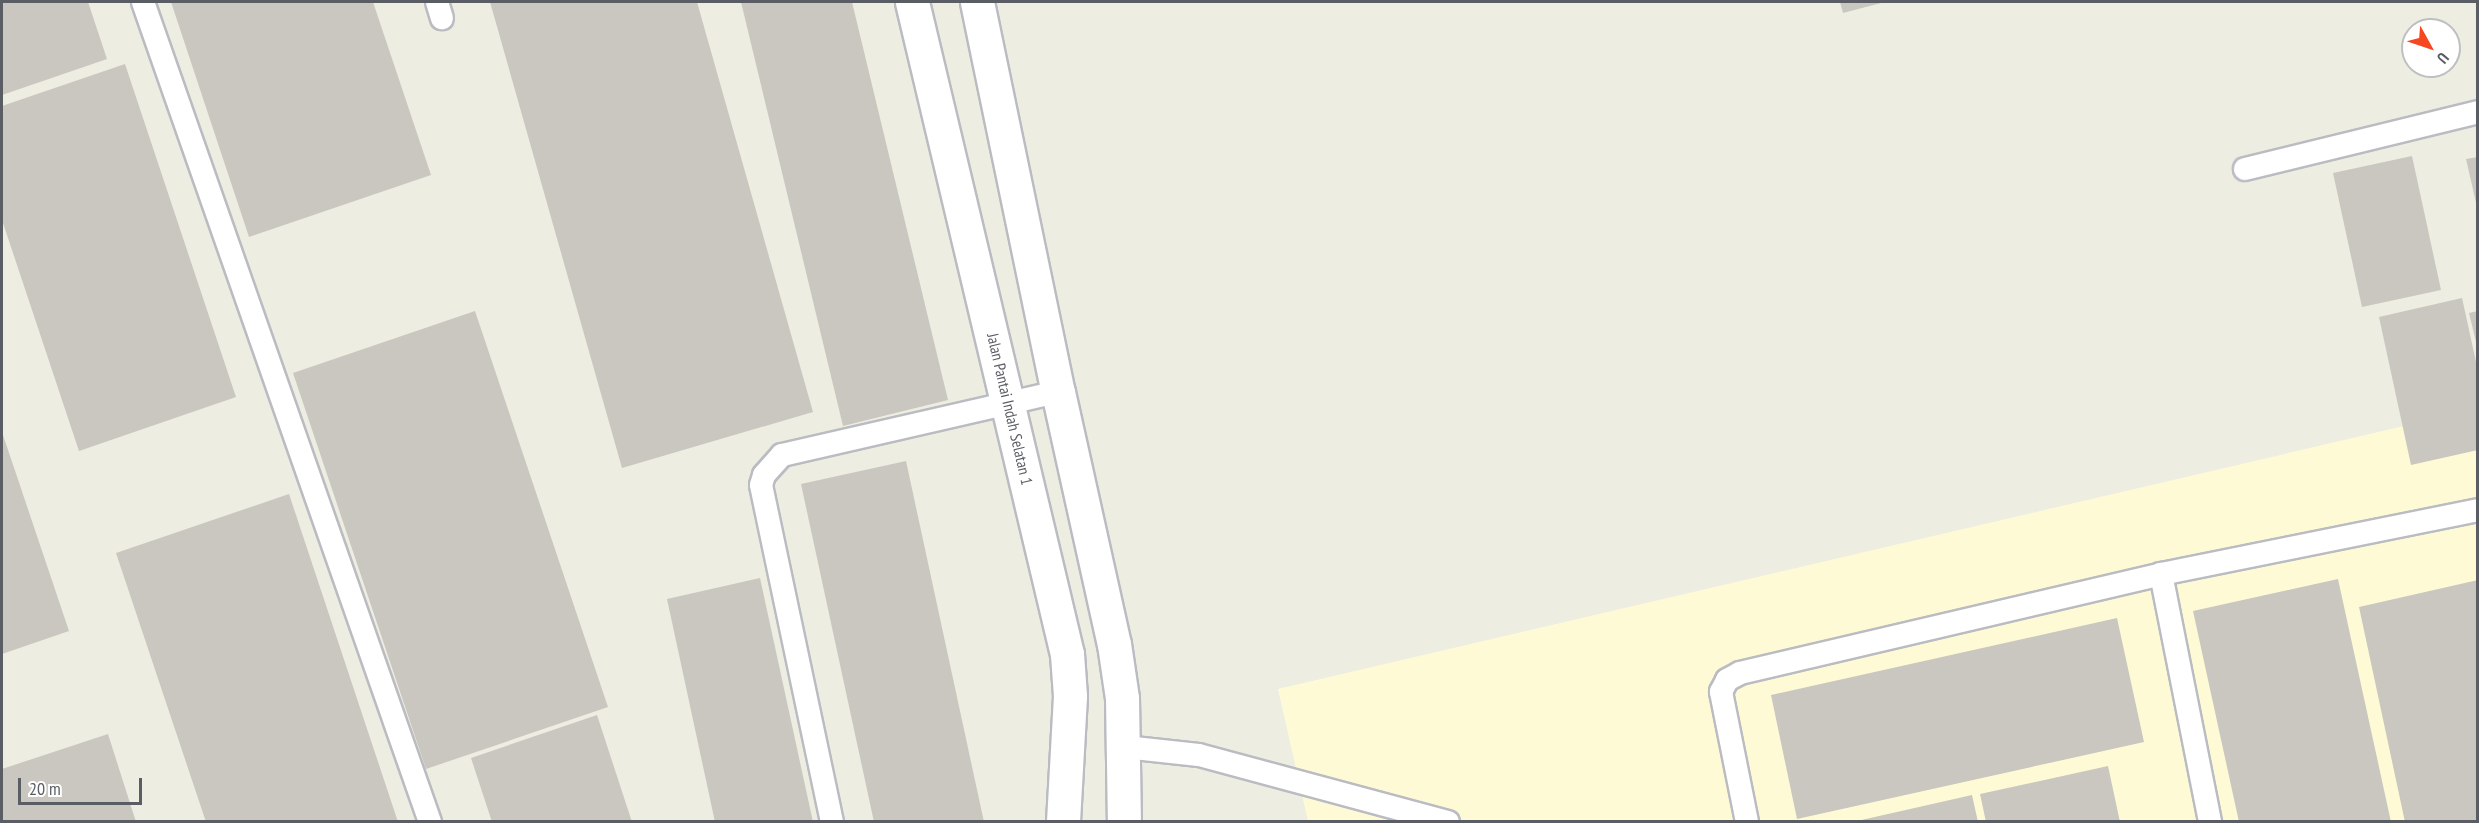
<!DOCTYPE html>
<style>
body{margin:0}
#map{position:relative;width:2479px;height:823px;overflow:hidden;background:#eeede2;font-family:"PT Sans Narrow",sans-serif}
div>[style]{position:absolute}
[style*='--x']{left:calc(var(--x)*1px);top:calc(var(--y)*1px);width:calc(var(--w)*1px);rotate:calc(var(--a)*1deg)}
.commercial>*{inset:0;background:#fffad6}
.building>*{inset:0;background:#c9c7bf}
.roads{filter:drop-shadow(2px 0 #babcc2) drop-shadow(-2px 0 #babcc2) drop-shadow(0 2px #babcc2) drop-shadow(0 -2px #babcc2)}
.service>*{height:22px;margin:-11px;padding:0 11px;transform-origin:11px;border-radius:11px;background:#fff}
.tertiary>*{height:33px;margin:-16.5px;padding:0 16.5px;transform-origin:16.5px;border-radius:16.5px;background:#fff}
span{translate:-50% -50%;white-space:nowrap;text-align:center;line-height:1.15;-webkit-text-stroke:4.5px #fff;paint-order:stroke}
.street-label{font-size:16px;color:#5a5e64}
.frame{position:absolute;inset:0;border:3px solid #5a5e64;pointer-events:none}
.north{position:absolute;left:2401px;top:18px;width:60px;height:60px;box-sizing:border-box;background:#fff;border:2px solid #bdbfc1;border-radius:50%;rotate:130deg;font-size:16px;font-weight:700;line-height:24px;text-align:center;color:#5a5e64}
.north::after{content:'';display:block;margin:auto;width:21px;height:27px;background:#f64720;clip-path:polygon(50% 0,100% 100%,50% 72%,0 100%)}
.scale{position:absolute;left:18px;top:778px;width:124px;height:27px;box-sizing:border-box;border:3px solid #5a5e64;border-top:0;padding-left:8px;font-size:18px;line-height:21px;white-space:nowrap;color:#5a5e64;-webkit-text-stroke:4px #fff;paint-order:stroke}
</style>
<div id="map">
<div class="commercial">
<div style="clip-path:polygon(2477px 409px,2477px 821px,1308px 821px,1278px 689px)"></div>
</div>
<div class="building">
<div style="clip-path:polygon(2px 2px,88px 2px,107px 59px,2px 95px)"></div>
<div style="clip-path:polygon(171px 2px,373px 2px,431px 175px,249px 237px)"></div>
<div style="clip-path:polygon(490px 2px,697px 2px,813px 412px,622px 468px)"></div>
<div style="clip-path:polygon(741px 2px,852px 2px,948px 400px,843px 426px)"></div>
<div style="clip-path:polygon(1840px 2px,1885px 2px,1843px 13px)"></div>
<div style="clip-path:polygon(125px 64px,236px 397px,79px 451px,2px 220px,2px 106px)"></div>
<div style="clip-path:polygon(2412px 156px,2441px 290px,2362px 307px,2333px 173px)"></div>
<div style="clip-path:polygon(2478px 157px,2478px 206px,2477px 207px,2466px 159px)"></div>
<div style="clip-path:polygon(2462px 298px,2478px 371px,2478px 450px,2411px 465px,2379px 317px)"></div>
<div style="clip-path:polygon(475px 311px,608px 707px,426px 769px,293px 373px)"></div>
<div style="clip-path:polygon(2478px 311px,2478px 346px,2477px 346px,2469px 313px)"></div>
<div style="clip-path:polygon(2px 432px,69px 631px,2px 654px)"></div>
<div style="clip-path:polygon(906px 461px,984px 822px,874px 822px,801px 484px)"></div>
<div style="clip-path:polygon(289px 494px,398px 822px,206px 822px,116px 553px)"></div>
<div style="clip-path:polygon(760px 578px,813px 822px,715px 822px,667px 599px)"></div>
<div style="clip-path:polygon(2338px 579px,2391px 822px,2239px 822px,2193px 611px)"></div>
<div style="clip-path:polygon(2478px 580px,2478px 822px,2405px 822px,2359px 607px)"></div>
<div style="clip-path:polygon(2117px 618px,2144px 742px,1797px 819px,1771px 695px)"></div>
<div style="clip-path:polygon(597px 715px,632px 822px,492px 822px,471px 758px)"></div>
<div style="clip-path:polygon(108px 734px,136px 822px,2px 822px,2px 769px)"></div>
<div style="clip-path:polygon(2108px 766px,2120px 822px,1986px 822px,1980px 794px)"></div>
<div style="clip-path:polygon(1972px 795px,1978px 822px,1857px 822px,1857px 821px)"></div>
</div>
<div class="roads">
<div class="service">
<div style="--x:143;--y:2;--w:869;--a:70.71"></div>
<div style="--x:437;--y:2;--w:17;--a:73"></div>
<div style="--x:2245;--y:169;--w:240;--a:-13.7"></div>
<div style="--x:2161;--y:574;--w:253;--a:78.8"></div>
<div style="--x:1125;--y:747;--w:74;--a:6.2"></div>
<div style="--x:1199;--y:755;--w:258;--a:15.1"></div>
<div style="--x:832;--y:822;--w:344;--a:-101.9"></div>
<div style="--x:761;--y:485;--w:10;--a:-73"></div>
<div style="--x:764;--y:475;--w:27;--a:-48"></div>
<div style="--x:782;--y:455;--w:283;--a:-12.9"></div>
<div style="--x:1747;--y:822;--w:133;--a:-101.3"></div>
<div style="--x:1721;--y:692;--w:13;--a:-63"></div>
<div style="--x:1727;--y:680;--w:15;--a:-28"></div>
<div style="--x:1740;--y:673;--w:432;--a:-13.2"></div>
<div style="--x:2161;--y:574;--w:323;--a:-11.4"></div>
</div>
<div class="tertiary">
<div style="--x:912;--y:2;--w:670;--a:76.63"></div>
<div style="--x:1067;--y:654;--w:42;--a:85.9"></div>
<div style="--x:1070;--y:696;--w:126;--a:93.2"></div>
<div style="--x:977;--y:2;--w:398;--a:78.3"></div>
<div style="--x:1058;--y:392;--w:258;--a:77.5"></div>
<div style="--x:1114;--y:644;--w:55;--a:81.6"></div>
<div style="--x:1122;--y:698;--w:124;--a:89.1"></div>
</div>
</div>
<div class="street-label">
<span style="left:1010px;top:409px;rotate:77deg">Jalan Pantai Indah Selatan 1</span>
</div>
<div class="frame"></div>
<div class="north">U</div>
<div class="scale">20 m</div>
</div>
